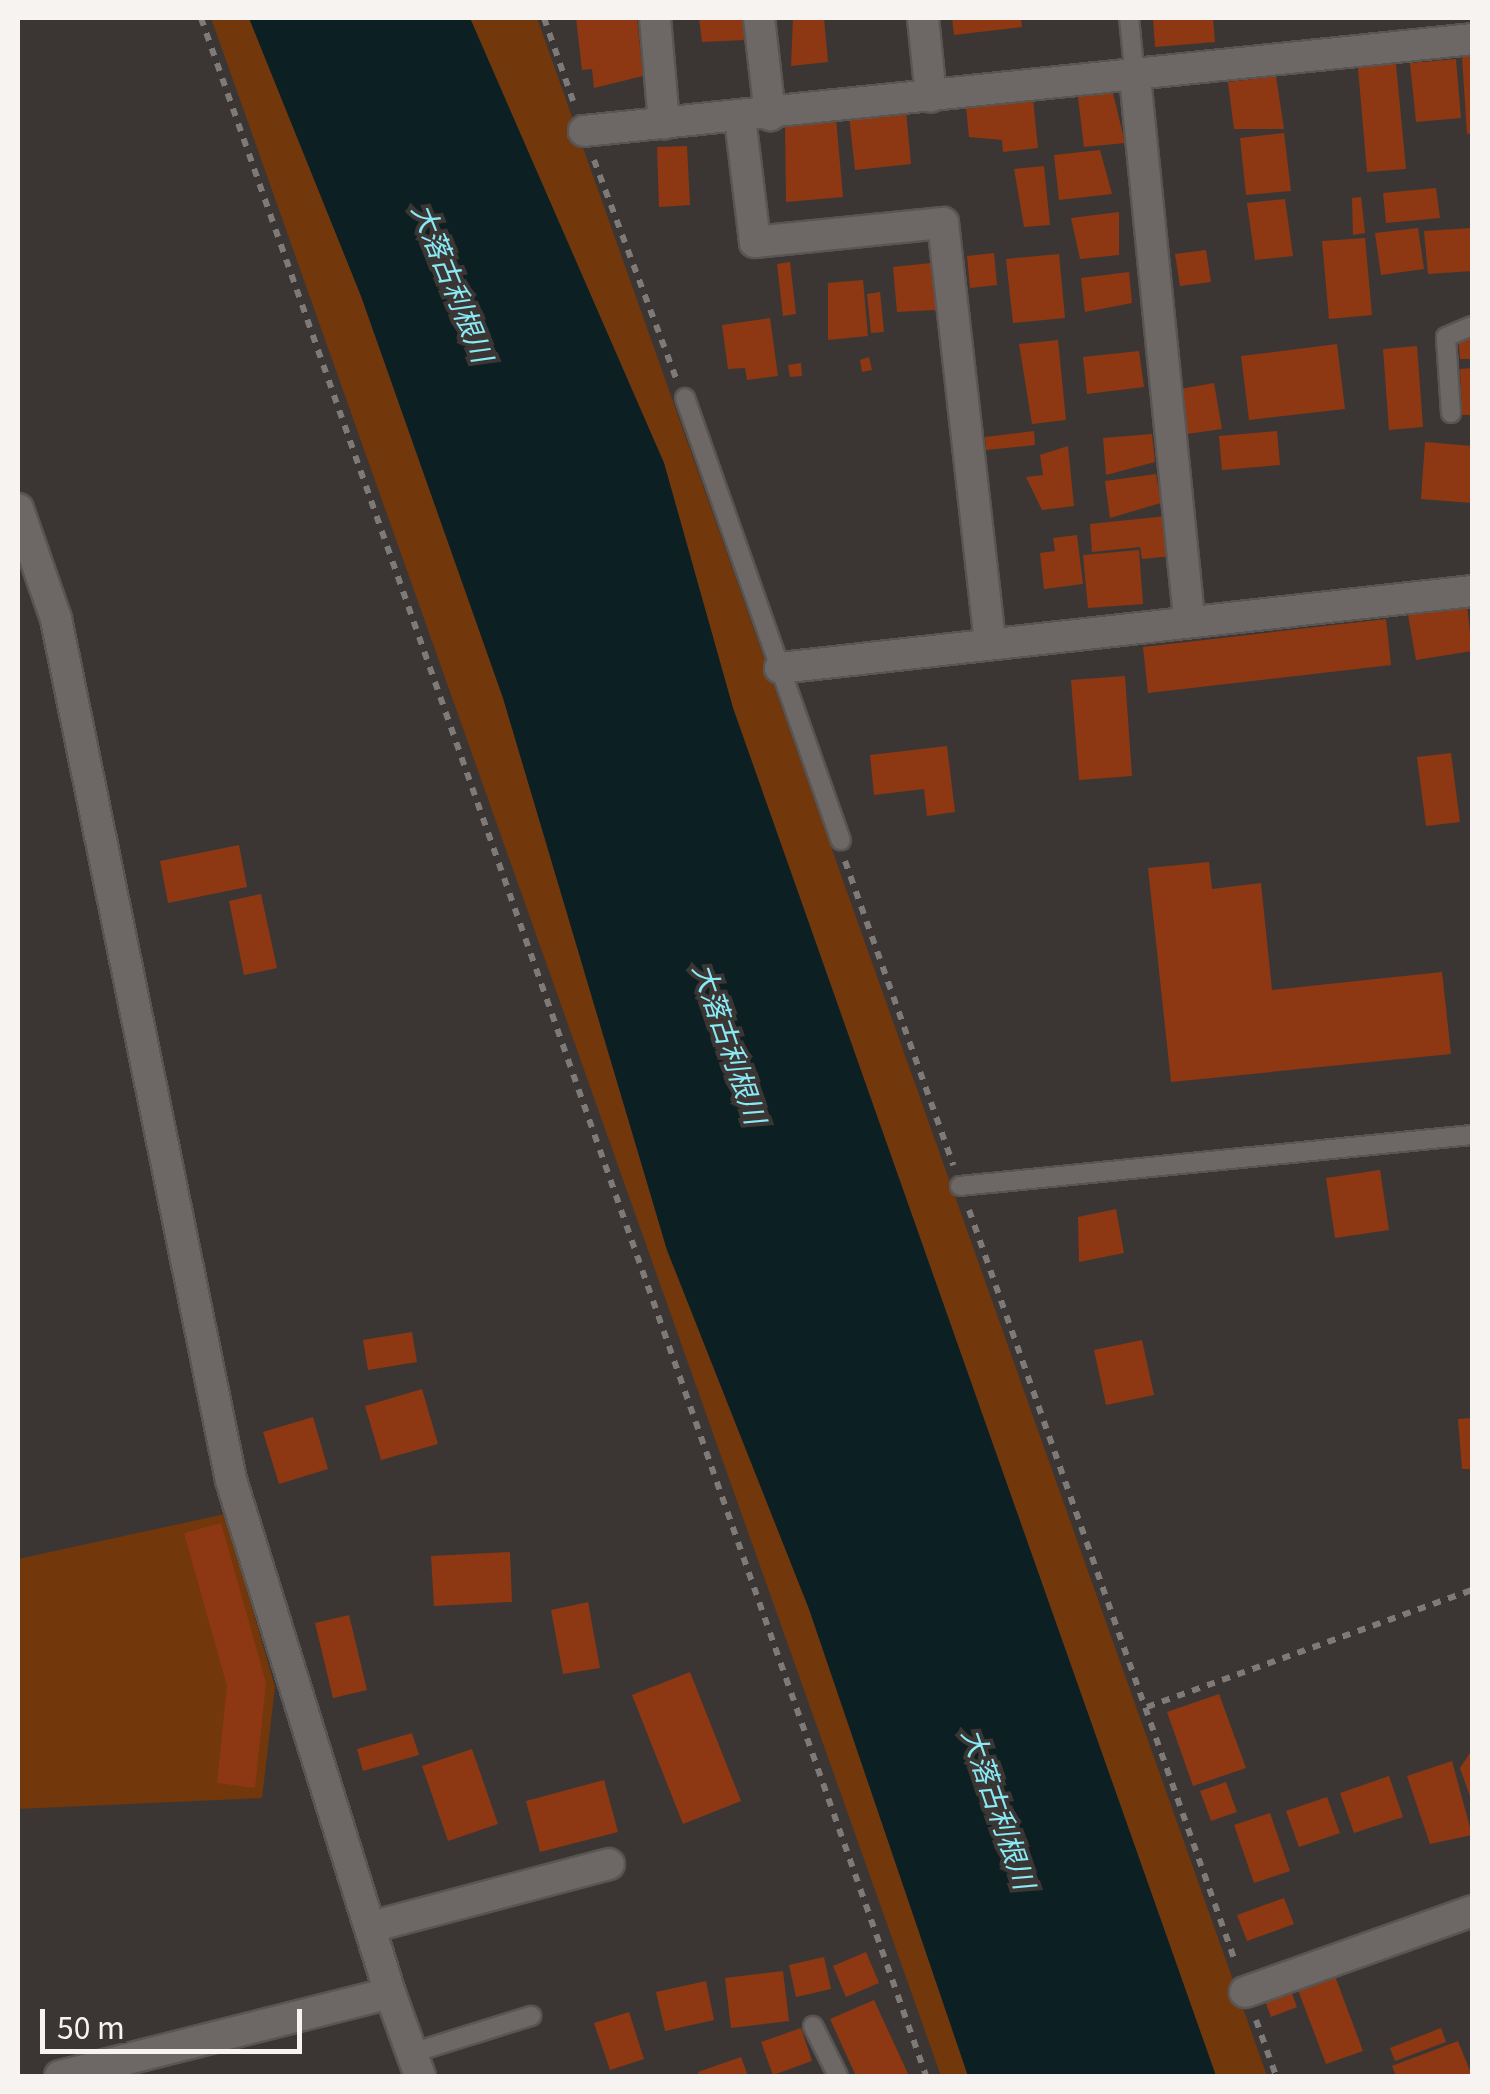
<!DOCTYPE html>
<meta charset="utf-8">
<style>
body{margin:0}
#map{position:relative;width:1490px;height:2094px;overflow:hidden;background:#3b3634;font-family:Georgia,"Noto Sans JP",serif}
div>[style]{position:absolute}
[style*='--x']{left:calc(var(--x)*1px);top:calc(var(--y)*1px);width:calc(var(--w)*1px);rotate:calc(var(--a)*1deg)}
.green>*{inset:0;background:#73370c}
.water>*{inset:0;background:#0c1f22}
.building>*{inset:0;background:#8d3813}
.path>*{height:6px;margin-top:-3px;transform-origin:0;background:repeating-linear-gradient(90deg,#7e7a78 0 8px,transparent 0 16px)}
.roads{filter:drop-shadow(2px 0 #595553) drop-shadow(-2px 0 #595553) drop-shadow(0 2px #595553) drop-shadow(0 -2px #595553)}
.service>*{height:18px;margin:-9px;padding:0 9px;transform-origin:9px;border-radius:9px;background:#6d6865}
.minor>*{height:30px;margin:-15px;padding:0 15px;transform-origin:15px;border-radius:15px;background:#6d6865}
span{translate:-50% -50%;white-space:nowrap;text-align:center;line-height:1.15;-webkit-text-stroke:8px #3b3634;paint-order:stroke}
.water-label{font-size:28px;color:#89eaf6;font-style:italic}
.frame{position:absolute;inset:0;border:20px solid #f6f3f1;pointer-events:none}
.scale{position:absolute;left:40px;top:2009px;width:262px;height:45px;box-sizing:border-box;border:5px solid #f6f3f1;border-top:0;padding-left:12px;font-size:30px;line-height:35px;white-space:nowrap;color:#f6f3f1;-webkit-text-stroke:8px #3b3634;paint-order:stroke}
</style>
<div id="map">
<div class="green">
<div style="clip-path:polygon(211px 18px,249px 18px,361px 296px,503px 698px,667px 1250px,809px 1609px,968px 2076px,941px 2076px)"></div>
<div style="clip-path:polygon(470px 18px,537px 18px,1267px 2076px,1216px 2076px,733px 708px,664px 463px)"></div>
<div style="clip-path:polygon(225px 1514px,275px 1687px,262px 1798px,18px 1809px,18px 1559px)"></div>
</div>
<div class="water">
<div style="clip-path:polygon(249px 18px,470px 18px,664px 463px,733px 708px,1216px 2076px,968px 2076px,809px 1609px,667px 1250px,503px 698px,361px 296px)"></div>
</div>
<div class="building">
<div style="clip-path:polygon(576px 18px,637px 18px,643px 76px,594px 88px,592px 69px,582px 70px)"></div>
<div style="clip-path:polygon(699px 18px,742px 18px,745px 40px,702px 42px)"></div>
<div style="clip-path:polygon(793px 18px,824px 18px,828px 62px,791px 66px)"></div>
<div style="clip-path:polygon(952px 18px,1021px 18px,1022px 27px,954px 35px)"></div>
<div style="clip-path:polygon(1153px 18px,1213px 18px,1215px 42px,1155px 47px)"></div>
<div style="clip-path:polygon(1395px 54px,1406px 169px,1367px 172px,1357px 57px)"></div>
<div style="clip-path:polygon(1472px 56px,1472px 133px,1467px 134px,1462px 57px)"></div>
<div style="clip-path:polygon(1456px 59px,1461px 118px,1416px 122px,1410px 63px)"></div>
<div style="clip-path:polygon(1276px 76px,1284px 129px,1234px 129px,1228px 82px)"></div>
<div style="clip-path:polygon(1113px 93px,1125px 143px,1084px 147px,1078px 97px)"></div>
<div style="clip-path:polygon(1033px 99px,1038px 148px,1003px 152px,1002px 140px,969px 137px,966px 106px)"></div>
<div style="clip-path:polygon(906px 111px,911px 164px,855px 170px,849px 116px)"></div>
<div style="clip-path:polygon(836px 118px,843px 197px,786px 202px,785px 123px)"></div>
<div style="clip-path:polygon(1284px 133px,1291px 191px,1246px 195px,1240px 138px)"></div>
<div style="clip-path:polygon(687px 146px,690px 205px,659px 207px,657px 147px)"></div>
<div style="clip-path:polygon(1100px 150px,1112px 194px,1059px 200px,1054px 155px)"></div>
<div style="clip-path:polygon(1044px 166px,1050px 225px,1024px 227px,1014px 169px)"></div>
<div style="clip-path:polygon(1436px 188px,1440px 218px,1386px 223px,1383px 193px)"></div>
<div style="clip-path:polygon(1361px 197px,1365px 233px,1353px 235px,1352px 198px)"></div>
<div style="clip-path:polygon(1285px 199px,1293px 256px,1255px 260px,1247px 203px)"></div>
<div style="clip-path:polygon(1119px 212px,1119px 255px,1080px 259px,1071px 218px)"></div>
<div style="clip-path:polygon(1418px 228px,1424px 269px,1381px 275px,1375px 233px)"></div>
<div style="clip-path:polygon(1472px 228px,1472px 271px,1428px 274px,1424px 231px)"></div>
<div style="clip-path:polygon(1365px 238px,1372px 315px,1329px 319px,1322px 241px)"></div>
<div style="clip-path:polygon(1206px 250px,1211px 282px,1180px 286px,1175px 254px)"></div>
<div style="clip-path:polygon(994px 253px,997px 285px,970px 288px,967px 256px)"></div>
<div style="clip-path:polygon(1059px 254px,1065px 318px,1013px 323px,1006px 259px)"></div>
<div style="clip-path:polygon(790px 262px,796px 314px,783px 316px,777px 264px)"></div>
<div style="clip-path:polygon(931px 263px,936px 310px,897px 312px,893px 267px)"></div>
<div style="clip-path:polygon(1129px 272px,1132px 303px,1085px 312px,1081px 278px)"></div>
<div style="clip-path:polygon(863px 280px,868px 336px,828px 340px,828px 283px)"></div>
<div style="clip-path:polygon(880px 292px,884px 332px,871px 333px,867px 294px)"></div>
<div style="clip-path:polygon(770px 318px,778px 376px,747px 380px,745px 368px,728px 369px,722px 325px)"></div>
<div style="clip-path:polygon(1472px 332px,1472px 359px,1460px 359px,1458px 333px)"></div>
<div style="clip-path:polygon(1058px 340px,1066px 420px,1032px 424px,1019px 344px)"></div>
<div style="clip-path:polygon(1337px 344px,1345px 409px,1249px 420px,1241px 356px)"></div>
<div style="clip-path:polygon(1417px 346px,1423px 427px,1389px 430px,1383px 349px)"></div>
<div style="clip-path:polygon(1139px 351px,1144px 387px,1087px 394px,1083px 357px)"></div>
<div style="clip-path:polygon(869px 357px,872px 370px,862px 372px,860px 360px)"></div>
<div style="clip-path:polygon(801px 363px,802px 376px,790px 377px,788px 365px)"></div>
<div style="clip-path:polygon(1472px 368px,1472px 415px,1462px 415px,1460px 369px)"></div>
<div style="clip-path:polygon(1214px 383px,1222px 429px,1187px 434px,1180px 389px)"></div>
<div style="clip-path:polygon(1034px 431px,1035px 445px,986px 450px,985px 437px)"></div>
<div style="clip-path:polygon(1277px 431px,1280px 465px,1222px 470px,1219px 436px)"></div>
<div style="clip-path:polygon(1152px 434px,1155px 462px,1106px 475px,1103px 438px)"></div>
<div style="clip-path:polygon(1425px 442px,1472px 446px,1472px 503px,1421px 499px)"></div>
<div style="clip-path:polygon(1068px 446px,1074px 506px,1042px 510px,1026px 477px,1043px 475px,1040px 455px)"></div>
<div style="clip-path:polygon(1156px 474px,1161px 503px,1110px 518px,1105px 481px)"></div>
<div style="clip-path:polygon(1167px 516px,1171px 556px,1142px 559px,1140px 547px,1092px 552px,1090px 524px)"></div>
<div style="clip-path:polygon(1077px 535px,1083px 584px,1044px 589px,1040px 553px,1055px 551px,1053px 538px)"></div>
<div style="clip-path:polygon(1139px 550px,1143px 604px,1088px 608px,1083px 555px)"></div>
<div style="clip-path:polygon(1467px 605px,1472px 651px,1416px 660px,1408px 615px)"></div>
<div style="clip-path:polygon(1386px 619px,1391px 665px,1148px 693px,1143px 647px)"></div>
<div style="clip-path:polygon(1125px 676px,1132px 776px,1079px 780px,1071px 680px)"></div>
<div style="clip-path:polygon(947px 746px,955px 812px,927px 816px,924px 789px,874px 795px,870px 755px)"></div>
<div style="clip-path:polygon(1451px 753px,1460px 822px,1426px 826px,1417px 757px)"></div>
<div style="clip-path:polygon(239px 845px,247px 887px,168px 903px,160px 861px)"></div>
<div style="clip-path:polygon(1209px 862px,1212px 889px,1261px 883px,1272px 990px,1442px 972px,1451px 1054px,1171px 1082px,1148px 868px)"></div>
<div style="clip-path:polygon(261px 894px,277px 968px,244px 975px,229px 901px)"></div>
<div style="clip-path:polygon(1380px 1170px,1389px 1230px,1335px 1238px,1326px 1178px)"></div>
<div style="clip-path:polygon(1116px 1209px,1124px 1253px,1079px 1262px,1078px 1217px)"></div>
<div style="clip-path:polygon(412px 1332px,417px 1362px,368px 1370px,363px 1340px)"></div>
<div style="clip-path:polygon(1142px 1340px,1154px 1395px,1106px 1405px,1094px 1350px)"></div>
<div style="clip-path:polygon(422px 1389px,438px 1444px,381px 1460px,365px 1406px)"></div>
<div style="clip-path:polygon(313px 1417px,328px 1469px,279px 1484px,263px 1432px)"></div>
<div style="clip-path:polygon(1472px 1418px,1472px 1469px,1462px 1469px,1458px 1419px)"></div>
<div style="clip-path:polygon(221px 1523px,266px 1683px,255px 1788px,217px 1783px,227px 1686px,184px 1533px)"></div>
<div style="clip-path:polygon(510px 1552px,512px 1602px,434px 1606px,431px 1556px)"></div>
<div style="clip-path:polygon(588px 1602px,600px 1668px,563px 1674px,551px 1610px)"></div>
<div style="clip-path:polygon(349px 1615px,367px 1690px,333px 1698px,315px 1623px)"></div>
<div style="clip-path:polygon(690px 1672px,741px 1801px,683px 1824px,632px 1695px)"></div>
<div style="clip-path:polygon(1219px 1694px,1246px 1768px,1193px 1786px,1167px 1712px)"></div>
<div style="clip-path:polygon(412px 1733px,419px 1755px,363px 1771px,357px 1749px)"></div>
<div style="clip-path:polygon(472px 1749px,498px 1824px,448px 1841px,422px 1766px)"></div>
<div style="clip-path:polygon(1472px 1750px,1472px 1802px,1460px 1768px)"></div>
<div style="clip-path:polygon(1452px 1761px,1472px 1835px,1430px 1844px,1407px 1776px)"></div>
<div style="clip-path:polygon(1389px 1776px,1403px 1817px,1354px 1833px,1340px 1793px)"></div>
<div style="clip-path:polygon(604px 1780px,618px 1832px,540px 1852px,526px 1801px)"></div>
<div style="clip-path:polygon(1226px 1782px,1237px 1812px,1211px 1821px,1200px 1791px)"></div>
<div style="clip-path:polygon(1327px 1797px,1340px 1833px,1299px 1847px,1286px 1811px)"></div>
<div style="clip-path:polygon(1270px 1813px,1290px 1871px,1254px 1883px,1234px 1825px)"></div>
<div style="clip-path:polygon(1284px 1898px,1294px 1924px,1247px 1941px,1237px 1915px)"></div>
<div style="clip-path:polygon(866px 1952px,879px 1983px,846px 1997px,833px 1966px)"></div>
<div style="clip-path:polygon(824px 1957px,831px 1989px,796px 1997px,789px 1965px)"></div>
<div style="clip-path:polygon(783px 1971px,789px 2021px,731px 2028px,725px 1978px)"></div>
<div style="clip-path:polygon(1335px 1976px,1363px 2051px,1326px 2064px,1298px 1990px)"></div>
<div style="clip-path:polygon(706px 1981px,714px 2020px,665px 2031px,656px 1992px)"></div>
<div style="clip-path:polygon(1291px 1991px,1297px 2007px,1271px 2017px,1265px 2001px)"></div>
<div style="clip-path:polygon(874px 2000px,909px 2076px,856px 2076px,830px 2019px)"></div>
<div style="clip-path:polygon(629px 2012px,644px 2059px,610px 2070px,594px 2023px)"></div>
<div style="clip-path:polygon(801px 2028px,812px 2061px,773px 2075px,761px 2042px)"></div>
<div style="clip-path:polygon(1441px 2028px,1446px 2042px,1395px 2061px,1390px 2048px)"></div>
<div style="clip-path:polygon(1458px 2041px,1472px 2076px,1396px 2076px,1392px 2066px)"></div>
<div style="clip-path:polygon(741px 2057px,748px 2076px,699px 2076px,698px 2072px)"></div>
</div>
<div class="path">
<div style="--x:201;--y:18;--w:2182;--a:70.59"></div>
<div style="--x:544;--y:18;--w:88;--a:70.7"></div>
<div style="--x:594;--y:160;--w:233;--a:69.4"></div>
<div style="--x:845;--y:861;--w:323;--a:70.4"></div>
<div style="--x:969;--y:1210;--w:797;--a:70.5"></div>
<div style="--x:1147;--y:1707;--w:345;--a:-19.8"></div>
<div style="--x:1256;--y:2020;--w:59;--a:70.3"></div>
</div>
<div class="roads">
<div class="service">
<div style="--x:1129;--y:18;--w:59;--a:84.2"></div>
<div style="--x:685;--y:398;--w:469;--a:70.6"></div>
<div style="--x:1451;--y:413;--w:76;--a:-93.8"></div>
<div style="--x:1446;--y:337;--w:28;--a:-23"></div>
<div style="--x:960;--y:1186;--w:515;--a:-5.69"></div>
<div style="--x:813;--y:2026;--w:56;--a:63.4"></div>
<div style="--x:412;--y:2053;--w:125;--a:-17.3"></div>
</div>
<div class="minor">
<div style="--x:655;--y:18;--w:106;--a:85.1"></div>
<div style="--x:759;--y:18;--w:98;--a:83.5"></div>
<div style="--x:923;--y:18;--w:79;--a:84.2"></div>
<div style="--x:1135;--y:77;--w:544;--a:84.3"></div>
<div style="--x:740;--y:118;--w:125;--a:83.1"></div>
<div style="--x:755;--y:242;--w:189;--a:-5.8"></div>
<div style="--x:943;--y:223;--w:419;--a:83.6"></div>
<div style="--x:584;--y:131;--w:893;--a:-5.91"></div>
<div style="--x:18;--y:509;--w:116;--a:70.9"></div>
<div style="--x:56;--y:619;--w:879;--a:78.51"></div>
<div style="--x:231;--y:1480;--w:537;--a:72.78"></div>
<div style="--x:780;--y:668;--w:696;--a:-6.35"></div>
<div style="--x:371;--y:1927;--w:246;--a:-14.8"></div>
<div style="--x:1245;--y:1992;--w:241;--a:-19.6"></div>
<div style="--x:60;--y:2076;--w:340;--a:-14.1"></div>
<div style="--x:390;--y:1993;--w:88;--a:70.1"></div>
</div>
</div>
<div class="water-label">
<span style="left:454px;top:282px;rotate:68deg">大落古利根川</span>
<span style="left:731px;top:1043px;rotate:71deg">大落古利根川</span>
<span style="left:1000px;top:1808px;rotate:71deg">大落古利根川</span>
</div>
<div class="frame"></div>
<div class="scale">50 m</div>
</div>
